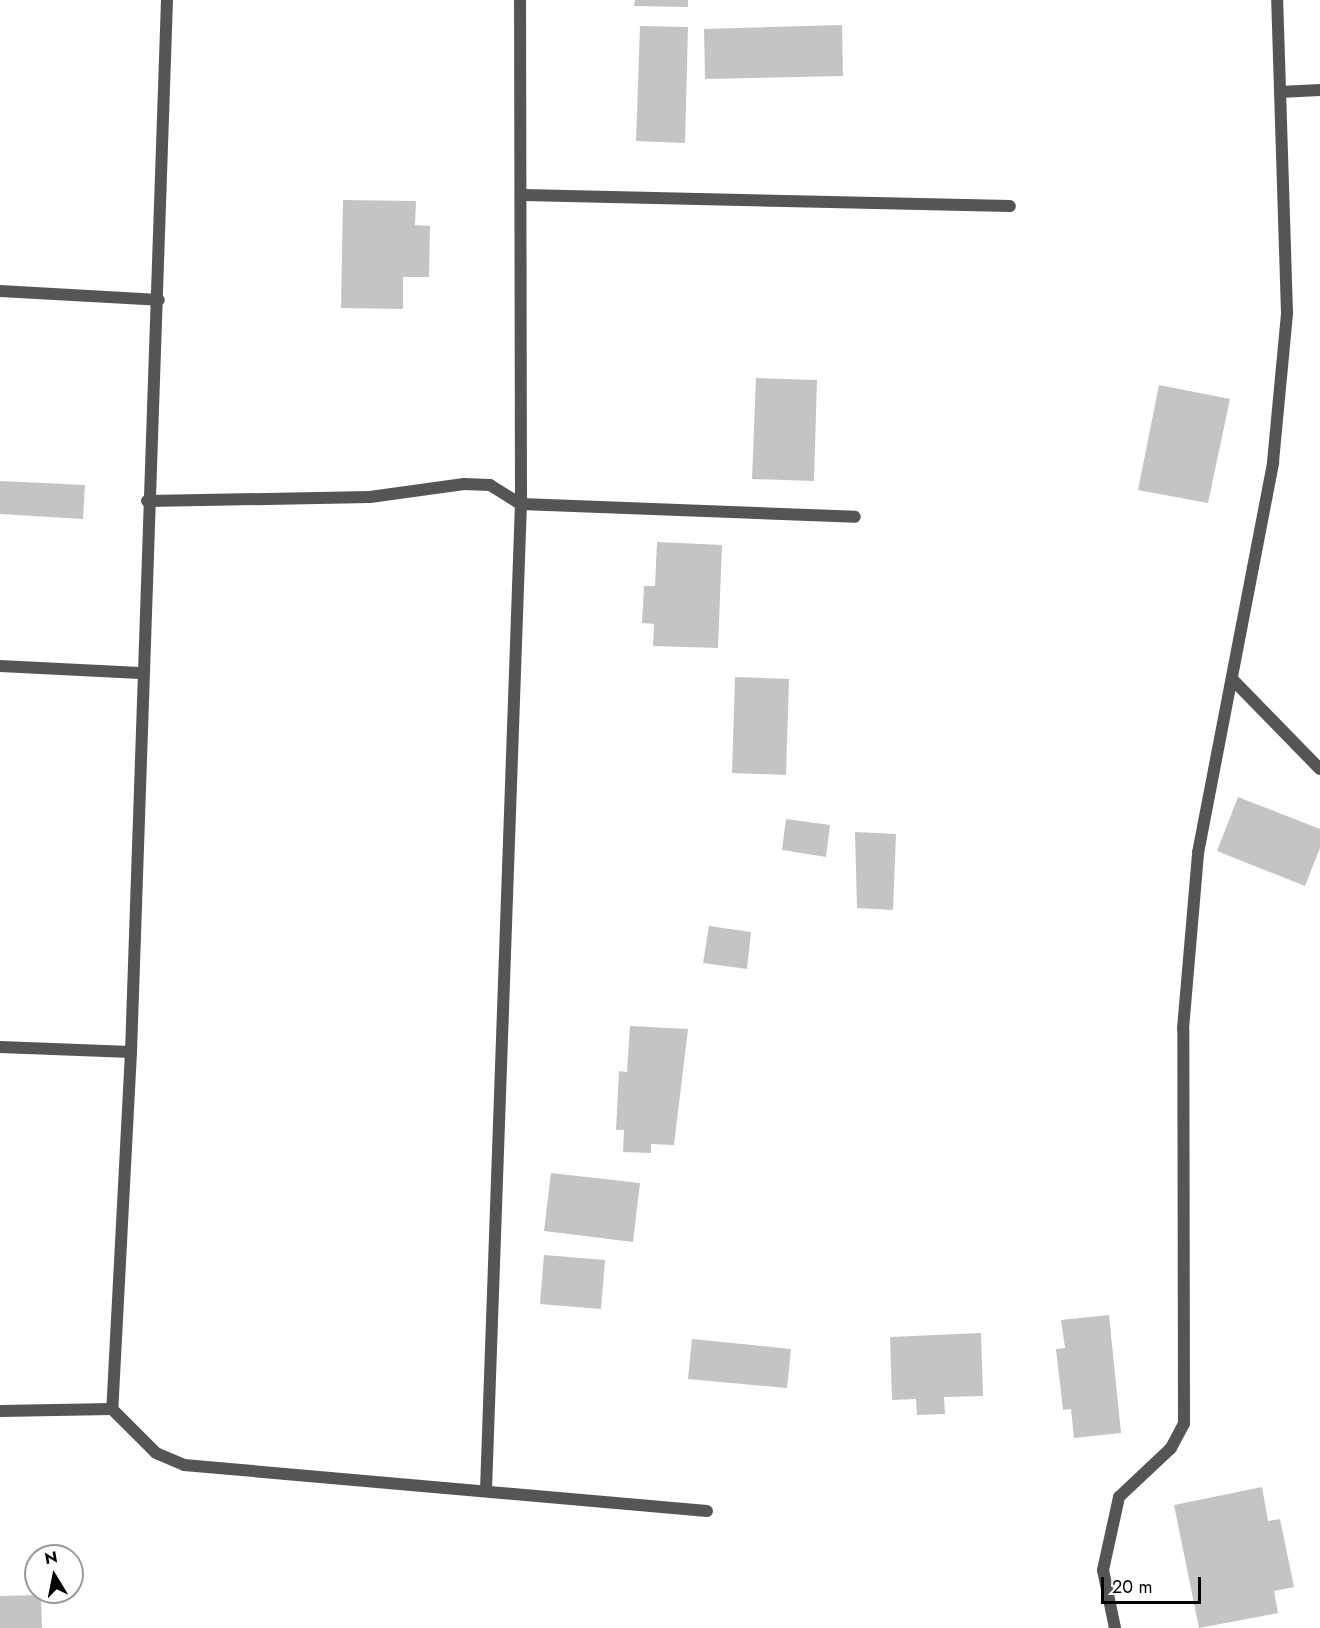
<!DOCTYPE html>
<style>
body{margin:0}
#map{position:relative;width:1320px;height:1628px;overflow:hidden;background:#fff;font-family:Jost,sans-serif}
div>[style]{position:absolute}
[style*='--x']{left:calc(var(--x)*1px);top:calc(var(--y)*1px);width:calc(var(--w)*1px);rotate:calc(var(--a)*1deg)}
.building>*{inset:0;background:#c4c4c4}
.minor>*{height:12px;margin:-6px;padding:0 6px;transform-origin:6px;border-radius:6px;background:#555}
span{translate:-50% -50%;white-space:nowrap;text-align:center;line-height:1.15;-webkit-text-stroke:6px #fff;paint-order:stroke}
.north{position:absolute;left:24px;top:1544px;width:60px;height:60px;box-sizing:border-box;background:#fff;border:2px solid #999;border-radius:50%;rotate:350deg;font-size:16px;font-weight:700;line-height:24px;text-align:center;color:#000}
.north::after{content:'';display:block;margin:auto;width:21px;height:27px;background:#000;clip-path:polygon(50% 0,100% 100%,50% 72%,0 100%)}
.scale{position:absolute;left:1101px;top:1577px;width:100px;height:27px;box-sizing:border-box;border:3px solid #000;border-top:0;padding-left:8px;font-size:18px;line-height:21px;white-space:nowrap;color:#000;-webkit-text-stroke:4px #fff;paint-order:stroke}
</style>
<div id="map">
<div class="building">
<div style="clip-path:polygon(635px 0,688px 0,688px 7px,634px 6px)"></div>
<div style="clip-path:polygon(842px 25px,843px 76px,705px 79px,704px 29px)"></div>
<div style="clip-path:polygon(640px 26px,688px 27px,685px 143px,636px 141px)"></div>
<div style="clip-path:polygon(343px 200px,416px 201px,415px 225px,430px 226px,429px 277px,403px 277px,403px 309px,341px 308px)"></div>
<div style="clip-path:polygon(756px 378px,817px 380px,814px 481px,752px 479px)"></div>
<div style="clip-path:polygon(1159px 385px,1230px 399px,1208px 503px,1138px 490px)"></div>
<div style="clip-path:polygon(0 481px,85px 485px,83px 519px,0 514px)"></div>
<div style="clip-path:polygon(657px 542px,722px 545px,718px 648px,653px 646px,654px 624px,642px 623px,644px 586px,655px 586px)"></div>
<div style="clip-path:polygon(735px 677px,789px 679px,786px 775px,732px 773px)"></div>
<div style="clip-path:polygon(1238px 797px,1320px 829px,1320px 848px,1305px 886px,1217px 851px)"></div>
<div style="clip-path:polygon(786px 819px,830px 825px,826px 857px,782px 850px)"></div>
<div style="clip-path:polygon(855px 832px,896px 834px,893px 910px,857px 908px)"></div>
<div style="clip-path:polygon(709px 926px,751px 932px,747px 969px,703px 963px)"></div>
<div style="clip-path:polygon(630px 1026px,688px 1029px,674px 1145px,651px 1144px,651px 1153px,623px 1152px,624px 1130px,616px 1130px,619px 1071px,627px 1072px)"></div>
<div style="clip-path:polygon(551px 1173px,640px 1183px,633px 1242px,544px 1231px)"></div>
<div style="clip-path:polygon(544px 1255px,605px 1260px,601px 1309px,540px 1304px)"></div>
<div style="clip-path:polygon(1109px 1315px,1121px 1433px,1074px 1438px,1071px 1409px,1063px 1410px,1056px 1349px,1065px 1348px,1061px 1320px)"></div>
<div style="clip-path:polygon(981px 1333px,983px 1396px,944px 1397px,945px 1414px,917px 1415px,916px 1399px,892px 1400px,890px 1337px)"></div>
<div style="clip-path:polygon(692px 1339px,791px 1349px,787px 1388px,688px 1379px)"></div>
<div style="clip-path:polygon(1262px 1487px,1268px 1521px,1280px 1519px,1294px 1587px,1274px 1591px,1278px 1613px,1199px 1628px,1174px 1505px)"></div>
<div style="clip-path:polygon(41px 1595px,42px 1628px,0 1628px,0 1596px)"></div>
</div>
<div class="minor">
<div style="--x:167;--y:0;--w:1053;--a:91.96"></div>
<div style="--x:131;--y:1052;--w:358;--a:93"></div>
<div style="--x:112;--y:1409;--w:62;--a:45"></div>
<div style="--x:156;--y:1453;--w:30;--a:23"></div>
<div style="--x:184;--y:1465;--w:525;--a:5.03"></div>
<div style="--x:1280;--y:92;--w:40;--a:-2.9"></div>
<div style="--x:523;--y:195;--w:487;--a:1.3"></div>
<div style="--x:0;--y:291;--w:159;--a:3.2"></div>
<div style="--x:147;--y:501;--w:223;--a:-1"></div>
<div style="--x:370;--y:497;--w:95;--a:-7.9"></div>
<div style="--x:464;--y:484;--w:26;--a:2"></div>
<div style="--x:490;--y:485;--w:36;--a:32"></div>
<div style="--x:521;--y:504;--w:334;--a:2.2"></div>
<div style="--x:0;--y:666;--w:140;--a:2.9"></div>
<div style="--x:1234;--y:681;--w:123;--a:45.7"></div>
<div style="--x:0;--y:1047;--w:131;--a:2.2"></div>
<div style="--x:0;--y:1411;--w:112;--a:-1"></div>
<div style="--x:486;--y:1490;--w:987;--a:-87.97"></div>
<div style="--x:521;--y:504;--w:504;--a:-90.11"></div>
<div style="--x:1115;--y:1628;--w:59;--a:-101.7"></div>
<div style="--x:1103;--y:1570;--w:75;--a:-77.6"></div>
<div style="--x:1119;--y:1497;--w:71;--a:-43.3"></div>
<div style="--x:1171;--y:1448;--w:27;--a:-62"></div>
<div style="--x:1184;--y:1424;--w:395;--a:-90.1"></div>
<div style="--x:1183;--y:1029;--w:177;--a:-85.1"></div>
<div style="--x:1198;--y:853;--w:398;--a:-79.1"></div>
<div style="--x:1273;--y:462;--w:150;--a:-84.6"></div>
<div style="--x:1287;--y:313;--w:313;--a:-91.8"></div>
</div>
<div class="north">N</div>
<div class="scale">20 m</div>
</div>
